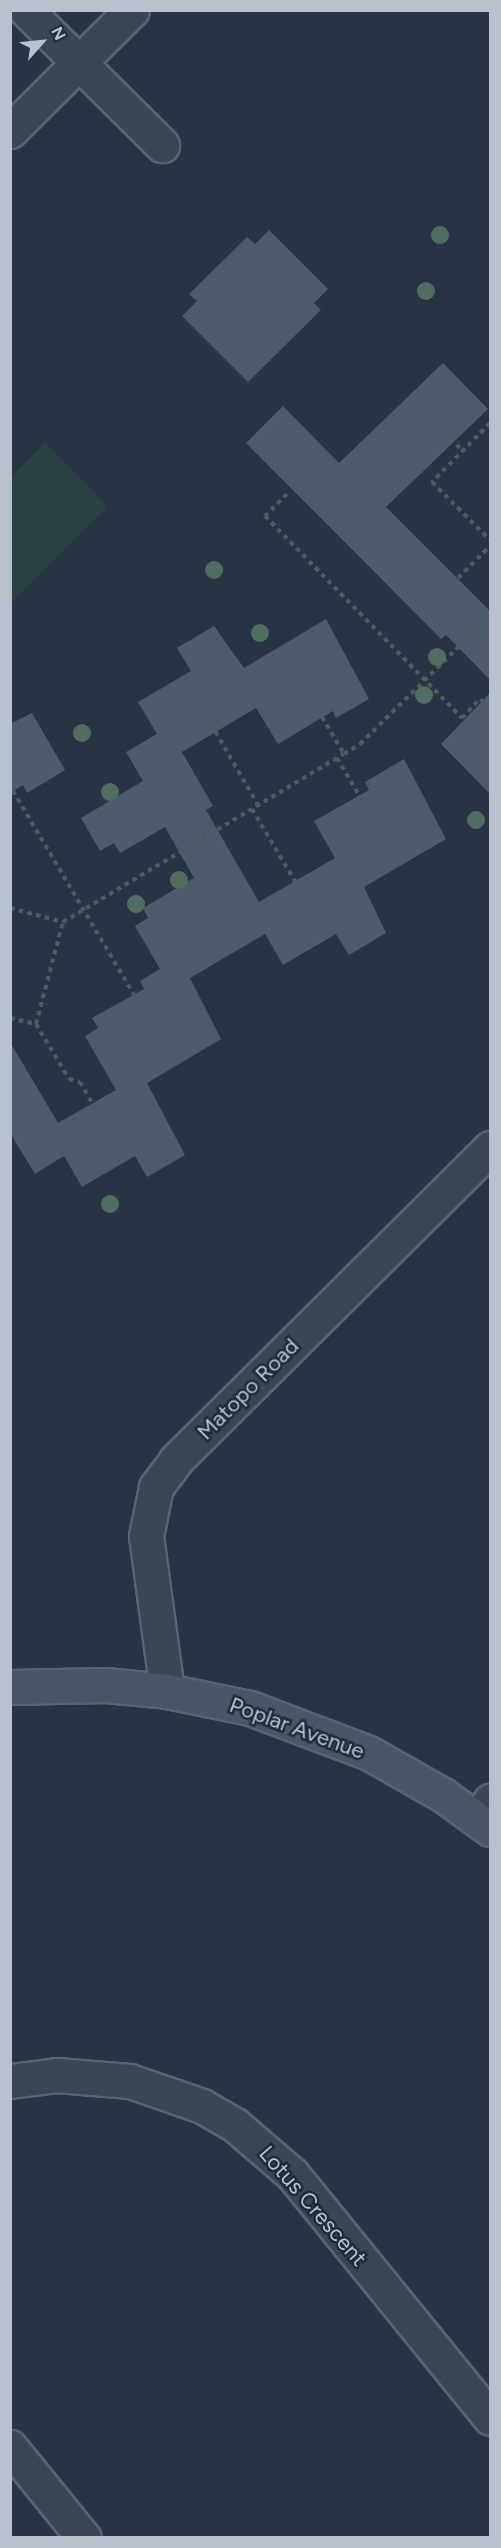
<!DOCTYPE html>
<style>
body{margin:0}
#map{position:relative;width:501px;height:2548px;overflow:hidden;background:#283443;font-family:Figtree,sans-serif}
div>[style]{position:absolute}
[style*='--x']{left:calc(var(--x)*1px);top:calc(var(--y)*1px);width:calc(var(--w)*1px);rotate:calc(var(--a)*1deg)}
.green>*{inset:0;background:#2a4144}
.building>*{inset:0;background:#4e5b6b}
.path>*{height:4px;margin-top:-2px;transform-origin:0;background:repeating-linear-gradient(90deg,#485e60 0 4.5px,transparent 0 9px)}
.roads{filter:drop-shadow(2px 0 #5a6470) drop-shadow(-2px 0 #5a6470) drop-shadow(0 2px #5a6470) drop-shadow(0 -2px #5a6470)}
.street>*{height:33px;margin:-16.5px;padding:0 16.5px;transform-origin:16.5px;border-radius:16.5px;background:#3c4652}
.secondary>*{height:33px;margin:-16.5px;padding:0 16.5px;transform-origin:16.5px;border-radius:16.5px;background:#4a5565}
.trees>*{width:18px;height:18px;margin:-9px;border-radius:50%;background:#506d61}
span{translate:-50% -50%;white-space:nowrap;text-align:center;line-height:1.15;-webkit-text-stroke:5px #202b38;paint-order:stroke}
.street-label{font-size:22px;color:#b9c1cc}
.frame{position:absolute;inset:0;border:12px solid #b9c1cc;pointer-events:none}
.north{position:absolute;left:12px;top:12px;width:60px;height:60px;-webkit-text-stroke:4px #202b38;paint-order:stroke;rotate:63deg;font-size:16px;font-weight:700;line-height:24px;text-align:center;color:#b9c1cc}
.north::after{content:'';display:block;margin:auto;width:21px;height:27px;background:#b9c1cc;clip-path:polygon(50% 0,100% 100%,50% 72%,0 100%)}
</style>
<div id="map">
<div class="green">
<div style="clip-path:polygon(45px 443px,108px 507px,11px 603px,11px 477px)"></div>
</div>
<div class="building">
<div style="clip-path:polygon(269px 230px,328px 289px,314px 303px,321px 310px,248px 382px,182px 316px,197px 301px,189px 294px,247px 237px,255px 244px)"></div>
<div style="clip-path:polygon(443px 363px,488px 409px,386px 507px,490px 611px,490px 680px,446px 635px,441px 639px,246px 443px,283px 406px,339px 463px)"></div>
<div style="clip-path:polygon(326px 619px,369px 699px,336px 718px,333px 711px,278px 744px,256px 708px,182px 752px,213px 806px,206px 810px,259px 902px,335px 858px,314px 821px,369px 790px,365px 782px,404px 759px,446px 839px,364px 887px,386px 933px,349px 955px,336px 934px,283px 965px,265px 934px,190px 978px,221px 1039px,147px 1083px,185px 1155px,147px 1177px,135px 1156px,82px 1187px,64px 1156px,35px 1174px,10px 1133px,10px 1042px,58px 1123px,116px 1090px,85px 1036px,98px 1028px,92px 1018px,144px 989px,140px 981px,160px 969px,135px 926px,148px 918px,143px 908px,194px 878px,165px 827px,120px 853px,114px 843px,100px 851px,81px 818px,143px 781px,126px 752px,157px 734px,138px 702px,191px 671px,177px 648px,214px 626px,244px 668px)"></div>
<div style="clip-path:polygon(490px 693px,490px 794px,441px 744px)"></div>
<div style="clip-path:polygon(32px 713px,65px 770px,27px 793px,23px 785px,10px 793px,10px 724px)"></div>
</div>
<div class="path">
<div style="--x:490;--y:423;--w:83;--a:134.5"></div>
<div style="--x:432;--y:482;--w:82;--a:45"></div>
<div style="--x:444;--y:432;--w:27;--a:45"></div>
<div style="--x:287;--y:494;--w:31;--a:135"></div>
<div style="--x:265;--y:516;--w:282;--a:45.7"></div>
<div style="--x:462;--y:718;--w:26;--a:-47"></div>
<div style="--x:480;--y:699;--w:14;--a:45"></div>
<div style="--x:458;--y:578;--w:45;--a:-45"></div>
<div style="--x:322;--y:717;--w:43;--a:59.3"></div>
<div style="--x:211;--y:724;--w:94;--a:59.9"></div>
<div style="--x:337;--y:758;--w:43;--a:59.3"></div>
<div style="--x:13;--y:791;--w:237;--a:59.3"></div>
<div style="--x:252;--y:809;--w:92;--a:59.3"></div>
<div style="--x:10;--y:908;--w:55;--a:14.8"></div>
<div style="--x:63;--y:922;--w:327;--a:-30.9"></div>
<div style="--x:344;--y:754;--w:19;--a:-32"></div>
<div style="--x:360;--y:744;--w:182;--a:-44.6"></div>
<div style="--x:10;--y:1018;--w:27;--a:13"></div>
<div style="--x:36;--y:1024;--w:106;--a:-75.2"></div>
<div style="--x:36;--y:1024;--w:64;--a:59"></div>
<div style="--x:69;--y:1079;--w:11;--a:15"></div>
<div style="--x:80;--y:1082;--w:34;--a:60"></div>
</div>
<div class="roads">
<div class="street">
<div style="--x:26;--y:10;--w:192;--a:44.8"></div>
<div style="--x:10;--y:131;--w:172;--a:-44.8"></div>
<div style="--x:167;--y:1691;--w:156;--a:-97.7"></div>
<div style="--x:146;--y:1536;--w:50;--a:-78.5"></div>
<div style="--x:156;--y:1487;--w:34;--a:-53"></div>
<div style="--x:176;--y:1460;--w:443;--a:-44.8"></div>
<div style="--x:478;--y:1819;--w:22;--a:-56"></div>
<div style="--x:10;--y:2081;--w:47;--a:-7.3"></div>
<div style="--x:57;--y:2075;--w:73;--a:4.7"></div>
<div style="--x:130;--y:2081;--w:76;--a:19.1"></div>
<div style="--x:202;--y:2106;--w:38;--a:30"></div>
<div style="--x:235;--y:2125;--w:75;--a:40.7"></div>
<div style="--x:292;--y:2174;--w:314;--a:50.9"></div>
<div style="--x:10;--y:2447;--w:117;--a:50.9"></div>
</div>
<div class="secondary">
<div style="--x:10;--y:1687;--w:95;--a:-1.2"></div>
<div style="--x:105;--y:1685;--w:62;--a:5.5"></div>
<div style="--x:167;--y:1691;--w:85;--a:11.6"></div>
<div style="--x:250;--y:1708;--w:127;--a:20.7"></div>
<div style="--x:369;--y:1753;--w:85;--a:29.6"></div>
<div style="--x:443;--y:1795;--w:58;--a:35.9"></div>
</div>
</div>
<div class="trees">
<div style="left:440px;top:235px"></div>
<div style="left:426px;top:291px"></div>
<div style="left:214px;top:570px"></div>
<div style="left:260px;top:633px"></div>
<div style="left:437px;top:657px"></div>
<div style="left:424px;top:695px"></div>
<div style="left:82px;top:733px"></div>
<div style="left:110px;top:792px"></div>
<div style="left:476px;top:820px"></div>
<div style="left:179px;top:880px"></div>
<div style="left:136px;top:904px"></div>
<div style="left:110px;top:1204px"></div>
</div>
<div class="street-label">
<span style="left:248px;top:1389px;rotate:-45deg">Matopo Road</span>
<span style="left:297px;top:1728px;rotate:20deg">Poplar Avenue</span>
<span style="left:313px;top:2206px;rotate:49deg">Lotus Crescent</span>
</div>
<div class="frame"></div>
<div class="north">N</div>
</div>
